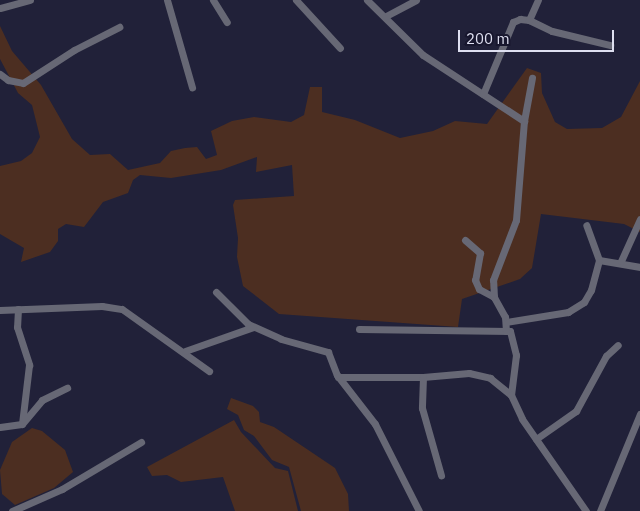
<!DOCTYPE html>
<style>
body{margin:0}
#map{position:relative;width:640px;height:511px;overflow:hidden;background:#212139;font-family:"IBM Plex Sans",sans-serif}
div>[style]{position:absolute}
[style*='--x']{left:calc(var(--x)*1px);top:calc(var(--y)*1px);width:calc(var(--w)*1px);rotate:calc(var(--a)*1deg)}
.green>*{inset:0;background:#4c2e21}
.minor>*{height:7px;margin:-3.5px;padding:0 3.5px;transform-origin:3.5px;border-radius:3.5px;background:#676875}
span{translate:-50% -50%;white-space:nowrap;text-align:center;line-height:1.15;-webkit-text-stroke:4px #18172e;paint-order:stroke}
.scale{position:absolute;left:458px;top:30px;width:156px;height:22px;box-sizing:border-box;border:2px solid #dedff0;border-top:0;padding-left:6px;font-size:15px;line-height:18px;white-space:nowrap;color:#dedff0;-webkit-text-stroke:4px #18172e;paint-order:stroke}
</style>
<div id="map">
<div class="green">
<div style="clip-path:polygon(0 26px,12px 51px,41px 85px,72px 139px,90px 155px,110px 154px,128px 170px,160px 163px,171px 151px,185px 148px,197px 147px,206px 159px,217px 155px,211px 131px,232px 121px,254px 117px,291px 122px,304px 115px,310px 87px,322px 87px,322px 112px,355px 120px,400px 138px,433px 131px,455px 121px,487px 124px,527px 68px,541px 73px,542px 93px,555px 122px,567px 129px,602px 128px,621px 117px,640px 81px,640px 232px,624px 224px,541px 214px,532px 268px,520px 279px,462px 299px,458px 327px,279px 314px,243px 286px,237px 257px,238px 238px,233px 205px,235px 200px,294px 196px,292px 165px,256px 172px,257px 157px,221px 170px,171px 178px,140px 175px,133px 180px,128px 193px,103px 202px,84px 227px,66px 224px,58px 229px,58px 241px,50px 252px,21px 262px,24px 248px,0 234px,0 166px,21px 161px,32px 153px,40px 137px,32px 105px,18px 93px,0 59px)"></div>
<div style="clip-path:polygon(231px 398px,253px 406px,259px 412px,260px 422px,274px 427px,335px 468px,348px 494px,349px 511px,301px 511px,289px 467px,272px 460px,254px 436px,244px 430px,238px 415px,227px 409px)"></div>
<div style="clip-path:polygon(234px 420px,241px 432px,275px 468px,288px 471px,298px 511px,235px 511px,223px 477px,181px 482px,167px 475px,152px 476px,147px 467px)"></div>
<div style="clip-path:polygon(32px 428px,42px 431px,65px 450px,73px 472px,54px 488px,15px 505px,2px 494px,0 470px,12px 442px)"></div>
</div>
<div class="minor">
<div style="--x:167;--y:0;--w:91;--a:74"></div>
<div style="--x:213;--y:0;--w:26;--a:58"></div>
<div style="--x:296;--y:0;--w:65;--a:47.5"></div>
<div style="--x:367;--y:0;--w:78;--a:44.5"></div>
<div style="--x:423;--y:55;--w:121;--a:33.2"></div>
<div style="--x:0;--y:8;--w:31;--a:-15"></div>
<div style="--x:386;--y:16;--w:34;--a:-28"></div>
<div style="--x:529;--y:20;--w:25;--a:26"></div>
<div style="--x:552;--y:31;--w:60;--a:13.6"></div>
<div style="--x:0;--y:74;--w:10;--a:37"></div>
<div style="--x:8;--y:80;--w:15;--a:11"></div>
<div style="--x:23;--y:83;--w:61;--a:-32.9"></div>
<div style="--x:74;--y:50;--w:51;--a:-27.1"></div>
<div style="--x:483;--y:94;--w:78;--a:-67.4"></div>
<div style="--x:513;--y:22;--w:8;--a:-23"></div>
<div style="--x:520;--y:19;--w:9;--a:6"></div>
<div style="--x:529;--y:20;--w:22;--a:-66"></div>
<div style="--x:465;--y:240;--w:20;--a:41"></div>
<div style="--x:480;--y:253;--w:27;--a:100"></div>
<div style="--x:475;--y:280;--w:10;--a:66"></div>
<div style="--x:479;--y:289;--w:17;--a:28"></div>
<div style="--x:599;--y:260;--w:42;--a:9.7"></div>
<div style="--x:621;--y:261;--w:46;--a:-65.7"></div>
<div style="--x:216;--y:292;--w:45;--a:45"></div>
<div style="--x:248;--y:324;--w:36;--a:24"></div>
<div style="--x:281;--y:339;--w:49;--a:15.5"></div>
<div style="--x:328;--y:352;--w:25;--a:69"></div>
<div style="--x:337;--y:375;--w:62;--a:52.2"></div>
<div style="--x:375;--y:424;--w:97;--a:63.2"></div>
<div style="--x:18;--y:309;--w:18;--a:93"></div>
<div style="--x:17;--y:327;--w:40;--a:72"></div>
<div style="--x:29;--y:365;--w:59;--a:96.8"></div>
<div style="--x:0;--y:310;--w:102;--a:-2.2"></div>
<div style="--x:102;--y:306;--w:20;--a:9"></div>
<div style="--x:122;--y:309;--w:107;--a:35.5"></div>
<div style="--x:506;--y:322;--w:63;--a:-9.2"></div>
<div style="--x:568;--y:312;--w:19;--a:-32"></div>
<div style="--x:584;--y:302;--w:14;--a:-60"></div>
<div style="--x:591;--y:290;--w:31;--a:-75"></div>
<div style="--x:599;--y:260;--w:37;--a:-110"></div>
<div style="--x:359;--y:329;--w:151;--a:0.8"></div>
<div style="--x:510;--y:331;--w:25;--a:76"></div>
<div style="--x:516;--y:355;--w:40;--a:97.1"></div>
<div style="--x:506;--y:331;--w:14;--a:-94"></div>
<div style="--x:505;--y:317;--w:23;--a:-119"></div>
<div style="--x:494;--y:297;--w:17;--a:-93"></div>
<div style="--x:493;--y:280;--w:64;--a:-69"></div>
<div style="--x:516;--y:220;--w:99;--a:-85.4"></div>
<div style="--x:524;--y:121;--w:44;--a:-79.5"></div>
<div style="--x:185;--y:351;--w:72;--a:-19.4"></div>
<div style="--x:338;--y:377;--w:85;--a:0"></div>
<div style="--x:423;--y:377;--w:46;--a:-5"></div>
<div style="--x:469;--y:373;--w:22;--a:13"></div>
<div style="--x:490;--y:378;--w:27;--a:39"></div>
<div style="--x:511;--y:395;--w:26;--a:65"></div>
<div style="--x:522;--y:419;--w:112;--a:55.2"></div>
<div style="--x:423;--y:377;--w:31;--a:92"></div>
<div style="--x:422;--y:408;--w:70;--a:74.2"></div>
<div style="--x:0;--y:427;--w:22;--a:-8"></div>
<div style="--x:22;--y:424;--w:31;--a:-50"></div>
<div style="--x:42;--y:400;--w:28;--a:-26"></div>
<div style="--x:536;--y:439;--w:49;--a:-35"></div>
<div style="--x:576;--y:411;--w:63;--a:-61.4"></div>
<div style="--x:606;--y:356;--w:16;--a:-43"></div>
<div style="--x:12;--y:511;--w:55;--a:-23.7"></div>
<div style="--x:62;--y:489;--w:92;--a:-30.7"></div>
<div style="--x:600;--y:511;--w:105;--a:-67.6"></div>
</div>
<div class="scale">200 m</div>
</div>
